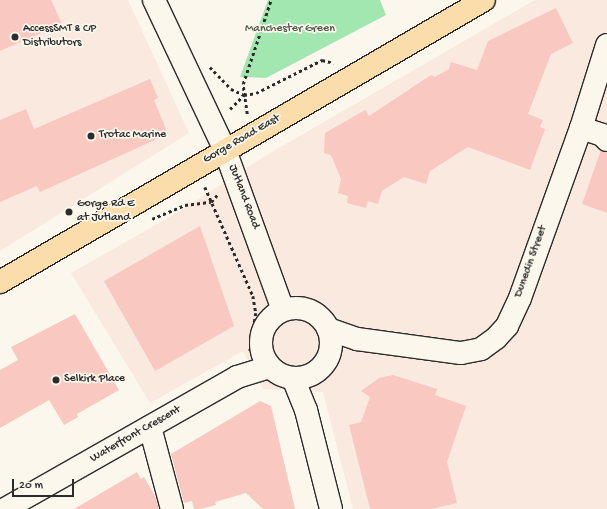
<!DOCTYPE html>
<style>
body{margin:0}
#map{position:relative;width:607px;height:509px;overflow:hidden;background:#fbf7ec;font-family:"Gochi Hand",sans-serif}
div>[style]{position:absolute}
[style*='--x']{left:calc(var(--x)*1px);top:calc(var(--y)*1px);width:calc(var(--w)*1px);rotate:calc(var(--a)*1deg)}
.built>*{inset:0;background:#fae9df}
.green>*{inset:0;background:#a2e6b0}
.building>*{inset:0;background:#f8c8c1}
.path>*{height:2.5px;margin-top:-1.25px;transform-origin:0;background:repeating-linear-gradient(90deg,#2b2b2b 0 3px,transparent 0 6px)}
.roads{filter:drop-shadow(1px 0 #2b2b2b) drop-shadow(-1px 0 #2b2b2b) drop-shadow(0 1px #2b2b2b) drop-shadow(0 -1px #2b2b2b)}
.minor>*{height:22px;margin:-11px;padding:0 11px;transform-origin:11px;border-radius:11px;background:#fbf7ec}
.minor>.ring{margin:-11px;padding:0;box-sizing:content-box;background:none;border:22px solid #fbf7ec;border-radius:50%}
.major>*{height:22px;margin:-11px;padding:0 11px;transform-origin:11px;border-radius:11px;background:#fbddab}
.dots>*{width:11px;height:11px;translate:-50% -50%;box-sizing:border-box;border:2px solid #fbf7ec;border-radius:50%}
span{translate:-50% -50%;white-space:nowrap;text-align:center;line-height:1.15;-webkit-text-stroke:3.5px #fbf7ec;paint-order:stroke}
.poi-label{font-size:12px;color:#2b2b2b}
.left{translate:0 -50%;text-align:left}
.park-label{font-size:12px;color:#495a4c}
.street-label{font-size:12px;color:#2b2b2b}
.scale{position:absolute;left:12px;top:479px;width:62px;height:18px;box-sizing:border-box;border:2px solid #2b2b2b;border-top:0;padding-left:5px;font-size:12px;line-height:14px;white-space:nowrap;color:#2b2b2b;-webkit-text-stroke:3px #fbf7ec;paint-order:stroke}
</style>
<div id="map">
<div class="built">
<div style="clip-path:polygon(0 0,128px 0,189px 133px,0 251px)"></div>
<div style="clip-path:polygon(535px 0,607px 0,607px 509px,353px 509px,323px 392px,263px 389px,243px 351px,150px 403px,71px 273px,180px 211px,265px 156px)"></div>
</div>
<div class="green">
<div style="clip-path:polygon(268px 0,380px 0,386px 15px,266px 78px,240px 77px)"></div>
</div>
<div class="building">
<div style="clip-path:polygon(0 0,51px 0,62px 24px,0 51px)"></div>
<div style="clip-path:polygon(556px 8px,573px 43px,551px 54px,528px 114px,543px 120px,540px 127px,545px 129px,530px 170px,468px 147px,430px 171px,426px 184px,404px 177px,382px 191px,378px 204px,368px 201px,366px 208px,347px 203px,348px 196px,338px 193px,341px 179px,331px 155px,324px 153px,325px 133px,365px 110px,369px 116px,431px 75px,435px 77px,449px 69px,451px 62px,477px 70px,488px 41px)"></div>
<div style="clip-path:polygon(150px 79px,158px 98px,154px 100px,168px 134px,40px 192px,37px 186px,0 202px,0 120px,26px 109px,34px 129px)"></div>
<div style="clip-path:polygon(601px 150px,607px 152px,607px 213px,582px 204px)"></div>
<div style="clip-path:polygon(200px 226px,234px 326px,155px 371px,104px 281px)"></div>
<div style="clip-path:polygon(75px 314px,119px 390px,77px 414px,78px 417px,64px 425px,49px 400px,0 428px,0 370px,18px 360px,11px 347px)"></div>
<div style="clip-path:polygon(393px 375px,437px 389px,435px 395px,466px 406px,447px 462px,457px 503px,431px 509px,370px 509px,349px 425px,361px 422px,370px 397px,361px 391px,379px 378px)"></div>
<div style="clip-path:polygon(260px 401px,271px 406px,295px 509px,263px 509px,246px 493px,215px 502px,216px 505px,200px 509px,194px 509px,192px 501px,184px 503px,171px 454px)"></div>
<div style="clip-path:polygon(137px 472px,141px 479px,144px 477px,155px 496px,159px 509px,74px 509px)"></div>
</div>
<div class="path">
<div style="--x:210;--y:67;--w:30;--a:46"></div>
<div style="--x:231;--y:89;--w:14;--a:25"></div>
<div style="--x:244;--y:95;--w:12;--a:-9"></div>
<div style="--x:256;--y:93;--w:74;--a:-26.6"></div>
<div style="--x:322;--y:60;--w:12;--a:14"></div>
<div style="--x:230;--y:109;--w:20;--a:-45"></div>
<div style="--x:247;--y:114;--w:30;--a:-98"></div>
<div style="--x:243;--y:84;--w:89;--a:-71.6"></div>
<div style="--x:205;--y:187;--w:119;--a:66.2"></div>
<div style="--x:253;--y:296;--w:17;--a:80"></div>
<div style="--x:256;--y:313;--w:38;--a:99"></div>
<div style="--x:152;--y:219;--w:36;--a:-23"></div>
<div style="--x:185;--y:205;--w:26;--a:-7"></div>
<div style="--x:211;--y:202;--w:11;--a:-49"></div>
</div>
<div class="roads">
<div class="minor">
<div style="--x:154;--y:0;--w:166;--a:64.7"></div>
<div style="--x:225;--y:150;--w:170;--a:70.1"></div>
<div style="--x:581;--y:128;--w:22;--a:18"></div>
<div style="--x:602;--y:135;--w:7;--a:45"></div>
<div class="ring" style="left:261px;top:308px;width:48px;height:48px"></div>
<div style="--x:328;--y:329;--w:31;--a:19"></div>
<div style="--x:357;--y:339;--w:105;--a:7.7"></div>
<div style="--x:461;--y:353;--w:20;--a:-11"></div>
<div style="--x:481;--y:349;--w:19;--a:-36"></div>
<div style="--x:496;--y:338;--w:16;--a:-47"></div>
<div style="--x:507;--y:326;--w:31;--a:-65"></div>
<div style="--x:520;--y:298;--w:181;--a:-70.3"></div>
<div style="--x:581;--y:128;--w:87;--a:-72.6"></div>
<div style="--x:293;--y:378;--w:35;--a:68"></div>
<div style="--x:306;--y:410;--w:102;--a:75.8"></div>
<div style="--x:150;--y:427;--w:85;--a:75"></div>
<div style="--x:5;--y:509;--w:267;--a:-29.6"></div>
<div style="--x:237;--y:377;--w:34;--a:-17"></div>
</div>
<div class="major">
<div style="--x:0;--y:282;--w:560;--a:-30.23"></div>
</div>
</div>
<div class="dots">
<div style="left:15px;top:37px;background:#2b2b2b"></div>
<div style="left:91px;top:136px;background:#2b2b2b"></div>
<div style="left:69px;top:212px;background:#2b2b2b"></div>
<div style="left:56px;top:380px;background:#2b2b2b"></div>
</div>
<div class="poi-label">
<span class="left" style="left:23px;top:37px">AccessSMT &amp; CP<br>Distributors</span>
<span class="left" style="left:99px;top:136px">Trotac Marine</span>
<span class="left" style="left:77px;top:212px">Gorge Rd E<br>at Jutland</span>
<span class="left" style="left:64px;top:380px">Selkirk Place</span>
</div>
<div class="park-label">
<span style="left:290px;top:30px">Manchester Green</span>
</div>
<div class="street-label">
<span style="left:242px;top:140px;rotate:-30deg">Gorge Road East</span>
<span style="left:243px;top:197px;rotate:69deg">Jutland Road</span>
<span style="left:532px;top:262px;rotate:-70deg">Dunedin Street</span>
<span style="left:136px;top:435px;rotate:-30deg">Waterfront Crescent</span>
</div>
<div class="scale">20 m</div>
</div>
